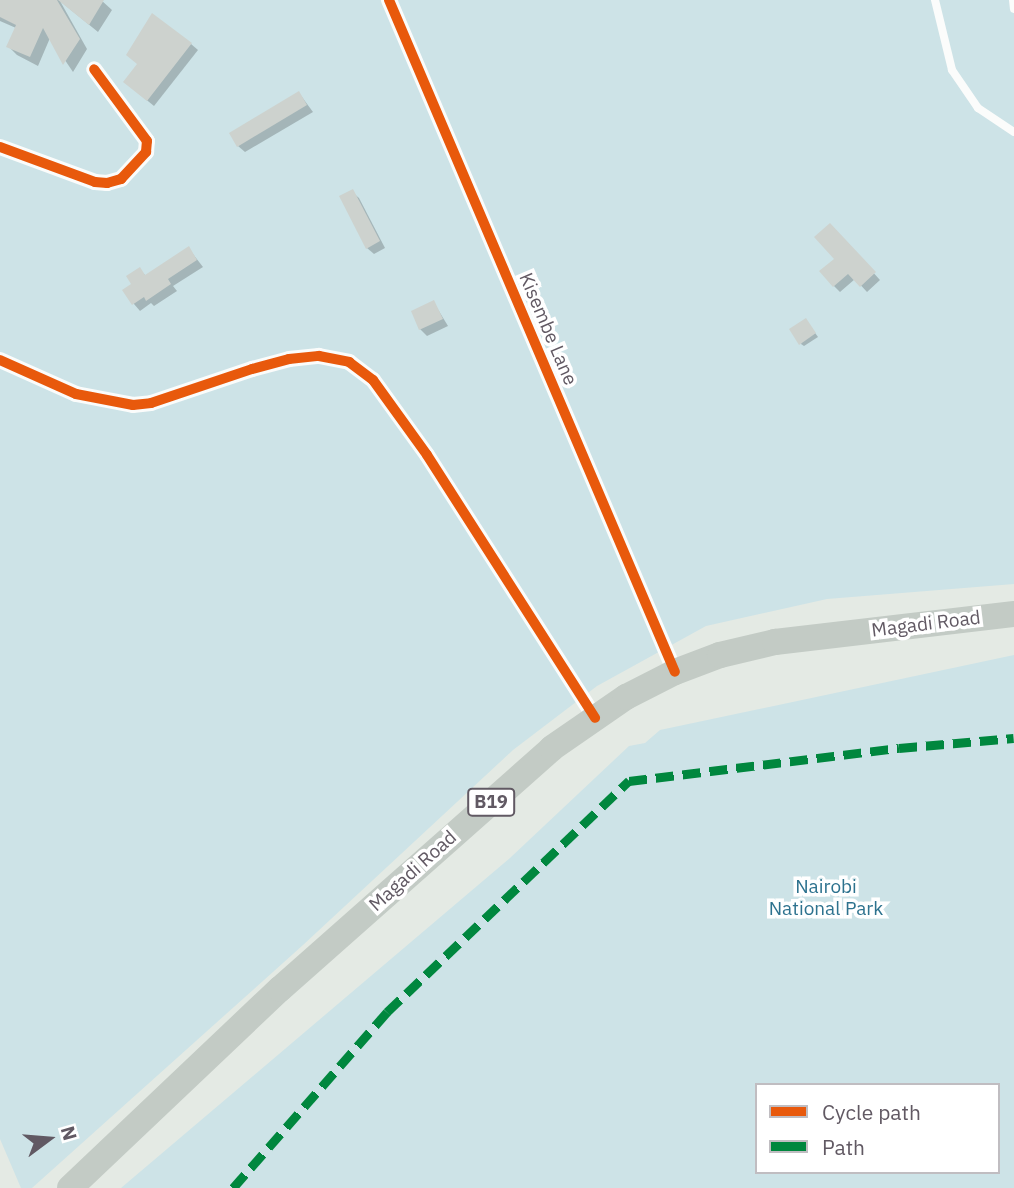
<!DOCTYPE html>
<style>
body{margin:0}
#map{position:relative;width:1014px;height:1188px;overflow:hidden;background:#e4eae4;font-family:"IBM Plex Sans",sans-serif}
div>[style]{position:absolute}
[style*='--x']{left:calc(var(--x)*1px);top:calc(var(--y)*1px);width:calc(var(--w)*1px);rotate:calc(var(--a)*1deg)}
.green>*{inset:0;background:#cde3e7}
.shadow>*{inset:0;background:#0003}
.building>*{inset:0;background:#cdd2ce}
.service>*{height:8px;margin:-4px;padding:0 4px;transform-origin:4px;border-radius:4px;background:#fbfcfb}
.minor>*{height:16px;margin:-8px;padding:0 8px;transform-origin:8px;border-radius:8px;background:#fbfcfb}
.trunk>*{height:26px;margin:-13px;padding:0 13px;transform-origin:13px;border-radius:13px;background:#c3cbc5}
.quiet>*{height:9px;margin-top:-4.5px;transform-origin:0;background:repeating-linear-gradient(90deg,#00873e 0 18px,transparent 0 27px)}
.cycleway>*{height:10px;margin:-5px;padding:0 5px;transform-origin:5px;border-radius:5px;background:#e8590c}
span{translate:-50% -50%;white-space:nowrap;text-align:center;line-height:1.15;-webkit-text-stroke:7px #fff;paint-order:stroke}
.shield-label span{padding:2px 5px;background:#fff;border:2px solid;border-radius:5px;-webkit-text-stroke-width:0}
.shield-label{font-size:18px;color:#615963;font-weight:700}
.street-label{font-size:19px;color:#615963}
.park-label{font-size:19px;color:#2d728e}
.legend{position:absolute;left:755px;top:1083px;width:245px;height:91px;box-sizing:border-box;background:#fff;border:2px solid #c0bdc1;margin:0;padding:9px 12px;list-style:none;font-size:21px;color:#615963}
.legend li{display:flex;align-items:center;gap:14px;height:35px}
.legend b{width:35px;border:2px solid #c0bdc1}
.north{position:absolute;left:14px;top:1104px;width:70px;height:70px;-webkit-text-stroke:5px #fff;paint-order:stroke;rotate:74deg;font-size:19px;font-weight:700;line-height:28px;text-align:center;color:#615963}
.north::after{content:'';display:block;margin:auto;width:24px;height:32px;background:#615963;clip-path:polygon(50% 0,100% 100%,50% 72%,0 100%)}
</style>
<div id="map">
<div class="green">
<div style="clip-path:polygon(0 0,1014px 0,1014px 584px,827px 599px,706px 626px,597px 686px,513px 750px,303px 945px,32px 1188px,21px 1188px,0 1139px)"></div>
<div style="clip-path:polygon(evenodd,1014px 655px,1014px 1188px,121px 1188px,510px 858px,629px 746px,645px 743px,660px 730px,1014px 655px,757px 1085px,998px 1085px,998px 1172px,757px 1172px,757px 1085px)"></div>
</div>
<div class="shadow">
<div style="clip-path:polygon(0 0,101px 0,112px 10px,98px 32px,60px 1px,87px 49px,73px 72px,50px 38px,38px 66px,17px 55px,8px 46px,16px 28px,0 21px)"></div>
<div style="clip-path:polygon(191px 44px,198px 50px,154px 106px,132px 88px,139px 64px)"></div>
<div style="clip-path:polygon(299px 93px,313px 112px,245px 152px,238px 146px)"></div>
<div style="clip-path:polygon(352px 192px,359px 198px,385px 248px,374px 254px,367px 248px)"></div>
<div style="clip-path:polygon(830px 225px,880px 280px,867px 292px,855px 279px,840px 292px,834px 286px,836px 259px)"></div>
<div style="clip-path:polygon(189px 249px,203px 267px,173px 286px,177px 291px,154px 306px,151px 303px,140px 311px,134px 304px,134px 285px,140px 270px,146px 276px)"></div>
<div style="clip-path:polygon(434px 303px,448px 326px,427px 336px,420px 329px)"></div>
<div style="clip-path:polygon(808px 323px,818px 337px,804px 346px,801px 344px)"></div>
</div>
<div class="building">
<div style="clip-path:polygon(0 0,57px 0,80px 39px,63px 65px,43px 28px,30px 57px,6px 47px,16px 25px,0 17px)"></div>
<div style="clip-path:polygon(58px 0,104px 0,89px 25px)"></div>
<div style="clip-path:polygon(152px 13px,192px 43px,147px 101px,123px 82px,137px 64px,126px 55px)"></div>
<div style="clip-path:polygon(299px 91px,307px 105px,237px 147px,229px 133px)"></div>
<div style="clip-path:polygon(353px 189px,380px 241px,366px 249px,339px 196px)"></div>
<div style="clip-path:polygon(830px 223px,876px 272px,860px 287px,848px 274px,833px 287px,819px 271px,834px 259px,814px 237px)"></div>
<div style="clip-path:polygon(189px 246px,197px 260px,168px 279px,171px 284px,146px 301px,144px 297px,132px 305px,122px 290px,131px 284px,126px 276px,140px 267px,145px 275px)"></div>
<div style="clip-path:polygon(434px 300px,443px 319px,419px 330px,411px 311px)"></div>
<div style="clip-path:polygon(806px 318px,816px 333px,799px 345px,789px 329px)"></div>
</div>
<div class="service">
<div style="--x:935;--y:0;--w:72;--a:76.3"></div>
<div style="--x:952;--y:70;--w:46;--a:55.6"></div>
<div style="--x:978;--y:108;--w:43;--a:33.7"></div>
<div style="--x:1013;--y:0;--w:9;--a:84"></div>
</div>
<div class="minor">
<div style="--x:389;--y:0;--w:730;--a:66.95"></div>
<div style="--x:0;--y:147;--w:101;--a:20.2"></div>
<div style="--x:95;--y:182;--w:12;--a:5"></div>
<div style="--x:107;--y:183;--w:15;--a:-16"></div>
<div style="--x:121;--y:179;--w:37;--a:-47"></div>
<div style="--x:146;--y:152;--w:11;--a:-85"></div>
<div style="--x:147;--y:141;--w:89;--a:-126.4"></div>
<div style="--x:0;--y:360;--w:83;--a:24.1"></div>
<div style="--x:76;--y:394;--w:58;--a:10.9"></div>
<div style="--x:133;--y:405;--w:18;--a:-6"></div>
<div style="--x:151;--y:403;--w:107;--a:-18.6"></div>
<div style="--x:252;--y:369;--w:38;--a:-15"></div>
<div style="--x:289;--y:359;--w:30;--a:-6"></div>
<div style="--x:319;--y:356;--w:31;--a:11"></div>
<div style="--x:349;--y:362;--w:30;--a:37"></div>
<div style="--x:373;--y:380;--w:92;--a:54.2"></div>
<div style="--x:427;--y:455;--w:312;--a:57.4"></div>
</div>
<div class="trunk">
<div style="--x:70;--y:1188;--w:289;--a:-43.5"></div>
<div style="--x:280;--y:989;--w:363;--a:-41.5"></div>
<div style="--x:552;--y:748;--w:90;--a:-34.6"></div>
<div style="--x:626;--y:697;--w:55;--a:-27"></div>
<div style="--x:675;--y:672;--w:48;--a:-20.7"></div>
<div style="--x:720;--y:655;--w:57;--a:-13.3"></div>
<div style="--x:775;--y:642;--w:241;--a:-6.7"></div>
</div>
<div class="quiet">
<div style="--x:233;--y:1188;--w:234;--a:-48.8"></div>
<div style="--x:387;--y:1012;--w:335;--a:-43.7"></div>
<div style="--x:629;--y:781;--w:272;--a:-7"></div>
<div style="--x:899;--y:748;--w:115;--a:-5"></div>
</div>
<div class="cycleway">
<div style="--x:389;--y:0;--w:730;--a:66.95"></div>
<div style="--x:0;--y:147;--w:101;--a:20.2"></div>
<div style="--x:95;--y:182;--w:12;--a:5"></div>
<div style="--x:107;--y:183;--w:15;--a:-16"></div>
<div style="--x:121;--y:179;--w:37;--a:-47"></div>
<div style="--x:146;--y:152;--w:11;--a:-85"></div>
<div style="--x:147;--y:141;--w:89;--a:-126.4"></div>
<div style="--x:0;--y:360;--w:83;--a:24.1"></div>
<div style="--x:76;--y:394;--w:58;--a:10.9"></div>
<div style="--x:133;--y:405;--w:18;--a:-6"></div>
<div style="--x:151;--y:403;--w:107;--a:-18.6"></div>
<div style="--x:252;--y:369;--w:38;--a:-15"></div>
<div style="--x:289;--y:359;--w:30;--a:-6"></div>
<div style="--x:319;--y:356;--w:31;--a:11"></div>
<div style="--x:349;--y:362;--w:30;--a:37"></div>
<div style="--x:373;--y:380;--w:92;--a:54.2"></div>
<div style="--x:427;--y:455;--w:312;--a:57.4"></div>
</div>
<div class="shield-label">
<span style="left:491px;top:802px">B19</span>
</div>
<div class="street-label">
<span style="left:548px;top:329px;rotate:67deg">Kisembe Lane</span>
<span style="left:926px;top:624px;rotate:-7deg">Magadi Road</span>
<span style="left:413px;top:871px;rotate:-42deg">Magadi Road</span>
</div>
<div class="park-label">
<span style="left:826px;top:898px">Nairobi<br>National Park</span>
</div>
<ul class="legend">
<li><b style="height:9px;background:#e8590c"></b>Cycle path</li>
<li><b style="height:9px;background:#00873e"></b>Path</li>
</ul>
<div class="north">N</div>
</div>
